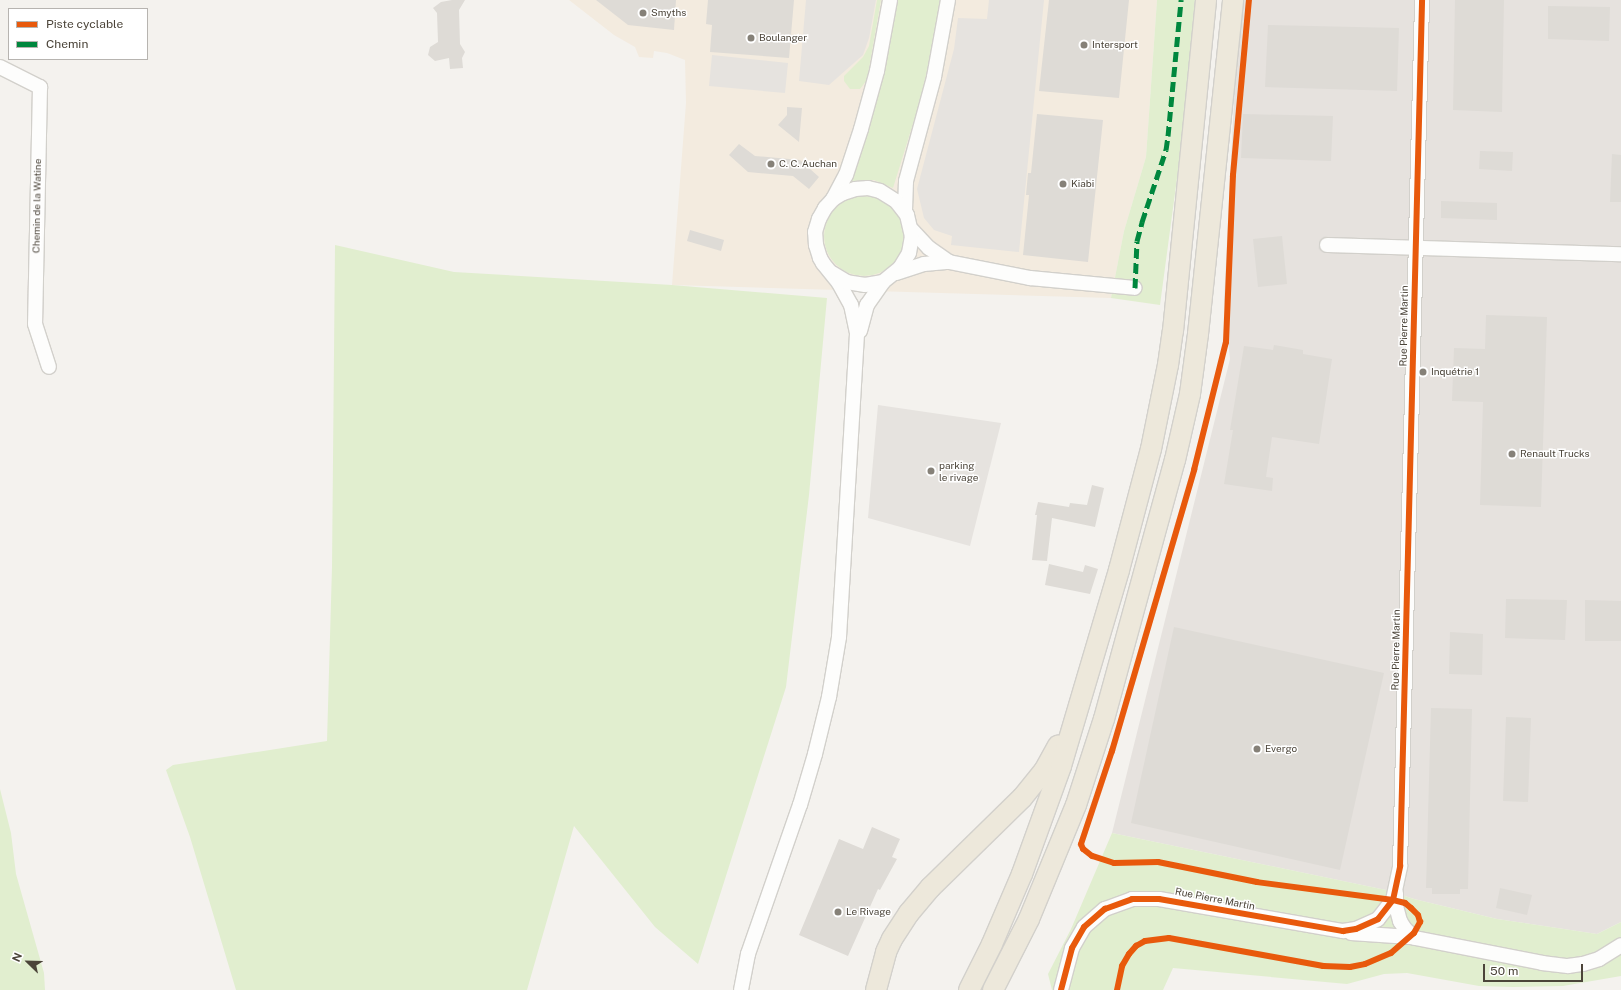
<!DOCTYPE html>
<meta charset="utf-8">
<style>
body{margin:0}
#map{position:relative;width:1621px;height:990px;overflow:hidden;background:#f4f2ee;font-family:"Public Sans",sans-serif}
div>[style]{position:absolute}
[style*='--x']{left:calc(var(--x)*1px);top:calc(var(--y)*1px);width:calc(var(--w)*1px);rotate:calc(var(--a)*1deg)}
.commercial>*{inset:0;background:#f3ebdf}
.industrial>*{inset:0;background:#e6e2de}
.green>*{inset:0;background:#e1eecf}
.round{border-radius:50%}
.parking>*{inset:0;background:#e6e3df}
.building>*{inset:0;background:#dedbd6}
.roads{filter:drop-shadow(1px 0 #d2d0cb) drop-shadow(-1px 0 #d2d0cb) drop-shadow(0 1px #d2d0cb) drop-shadow(0 -1px #d2d0cb)}
.minor>*{height:14px;margin:-7px;padding:0 7px;transform-origin:7px;border-radius:7px;background:#fdfdfc}
.highway>*{height:20px;margin:-10px;padding:0 10px;transform-origin:10px;border-radius:10px;background:#ede8db}
.quiet>*{height:5px;margin-top:-2.5px;transform-origin:0;background:repeating-linear-gradient(90deg,#00873e 0 10px,transparent 0 15px)}
.cycleway>*{height:6px;margin:-3px;padding:0 3px;transform-origin:3px;border-radius:3px;background:#e8590c}
.dots>*{width:11px;height:11px;translate:-50% -50%;box-sizing:border-box;border:2px solid #fff;border-radius:50%}
span{translate:-50% -50%;white-space:nowrap;text-align:center;line-height:1.15;-webkit-text-stroke:3px #fff;paint-order:stroke}
.poi-label{font-size:10px;color:#4b4439}
.left{translate:0 -50%;text-align:left}
.street-label{font-size:10px;color:#4b4439}
.legend{position:absolute;left:8px;top:8px;width:140px;height:52px;box-sizing:border-box;background:#fff;border:1px solid #b7b4b0;margin:0;padding:5px 7px;list-style:none;font-size:12px;color:#4b4439}
.legend li{display:flex;align-items:center;gap:8px;height:20px}
.legend b{width:20px;border:1px solid #b7b4b0}
.north{position:absolute;left:8px;top:942px;width:40px;height:40px;-webkit-text-stroke:3px #fff;paint-order:stroke;rotate:293deg;font-size:11px;font-weight:700;line-height:16px;text-align:center;color:#4b4439}
.north::after{content:'';display:block;margin:auto;width:14px;height:18px;background:#4b4439;clip-path:polygon(50% 0,100% 100%,50% 72%,0 100%)}
.scale{position:absolute;left:1483px;top:964px;width:100px;height:18px;box-sizing:border-box;border:2px solid #4b4439;border-top:0;padding-left:5px;font-size:12px;line-height:14px;white-space:nowrap;color:#4b4439;-webkit-text-stroke:3px #fff;paint-order:stroke}
</style>
<div id="map">
<div class="commercial">
<div style="clip-path:polygon(569px 0,1157px 0,1146px 157px,1124px 231px,1111px 298px,672px 285px,686px 103px,685px 60px,667px 53px,654px 51px,653px 58px,639px 57px,635px 47px,614px 35px)"></div>
</div>
<div class="industrial">
<div style="clip-path:polygon(1239px 0,1621px 0,1621px 922px,1597px 934px,1497px 919px,1414px 899px,1386px 890px,1112px 833px,1230px 359px,1224px 301px)"></div>
</div>
<div class="green">
<div style="clip-path:polygon(877px 0,881px 0,867px 80px,860px 89px,850px 89px,844px 81px,844px 76px,863px 57px,869px 46px)"></div>
<div style="clip-path:polygon(897px 0,940px 0,933px 44px,921px 98px,893px 188px,874px 180px,852px 181px,878px 94px,889px 47px)"></div>
<div style="clip-path:polygon(1157px 0,1195px 0,1180px 156px,1160px 305px,1111px 298px,1124px 231px,1146px 157px)"></div>
<div class="round" style="left:824px;top:196px;width:80px;height:80px"></div>
<div style="clip-path:polygon(335px 245px,454px 272px,672px 285px,827px 298px,809px 495px,786px 687px,698px 964px,655px 927px,574px 826px,527px 990px,236px 990px,190px 837px,166px 770px,173px 765px,327px 741px,332px 567px)"></div>
<div style="clip-path:polygon(0 789px,11px 833px,16px 874px,44px 973px,45px 990px,0 990px)"></div>
<div style="clip-path:polygon(1112px 833px,1386px 890px,1414px 899px,1497px 919px,1597px 934px,1621px 922px,1621px 976px,1563px 986px,1513px 987px,1479px 986px,1407px 973px,1384px 974px,1347px 984px,1173px 968px,1163px 990px,1052px 990px,1048px 974px,1071px 929px)"></div>
</div>
<div class="parking">
<div style="clip-path:polygon(806px 0,876px 0,869px 38px,863px 55px,829px 85px,799px 81px)"></div>
<div style="clip-path:polygon(989px 0,1044px 0,1019px 252px,951px 245px,952px 236px,934px 230px,924px 218px,917px 189px,954px 49px,958px 18px,987px 19px)"></div>
<div style="clip-path:polygon(712px 55px,788px 63px,785px 93px,709px 86px)"></div>
<div style="clip-path:polygon(878px 405px,1001px 423px,970px 546px,868px 518px)"></div>
</div>
<div class="building">
<div style="clip-path:polygon(452px 0,465px 0,459px 10px,460px 44px,465px 52px,462px 58px,463px 68px,450px 69px,449px 58px,435px 61px,428px 55px,430px 47px,438px 42px,437px 13px,433px 8px,441px 2px)"></div>
<div style="clip-path:polygon(596px 0,676px 0,674px 30px,628px 25px)"></div>
<div style="clip-path:polygon(708px 0,794px 0,789px 58px,710px 52px,712px 25px,706px 24px)"></div>
<div style="clip-path:polygon(1049px 0,1129px 0,1119px 98px,1039px 91px)"></div>
<div style="clip-path:polygon(1455px 0,1504px 0,1502px 112px,1453px 110px)"></div>
<div style="clip-path:polygon(1548px 6px,1610px 7px,1609px 41px,1548px 39px)"></div>
<div style="clip-path:polygon(1268px 25px,1399px 28px,1397px 91px,1265px 87px)"></div>
<div style="clip-path:polygon(787px 107px,802px 108px,799px 142px,778px 125px,787px 115px)"></div>
<div style="clip-path:polygon(1037px 114px,1103px 120px,1088px 262px,1023px 255px,1029px 195px,1026px 195px,1028px 173px,1031px 173px)"></div>
<div style="clip-path:polygon(1243px 114px,1333px 116px,1331px 161px,1241px 158px)"></div>
<div style="clip-path:polygon(739px 144px,755px 156px,800px 160px,819px 177px,809px 189px,793px 176px,748px 172px,729px 155px)"></div>
<div style="clip-path:polygon(1480px 151px,1513px 152px,1512px 171px,1479px 169px)"></div>
<div style="clip-path:polygon(1612px 154px,1621px 155px,1621px 202px,1610px 202px)"></div>
<div style="clip-path:polygon(1441px 201px,1497px 203px,1497px 220px,1441px 218px)"></div>
<div style="clip-path:polygon(690px 230px,724px 240px,721px 251px,687px 241px)"></div>
<div style="clip-path:polygon(1282px 236px,1287px 284px,1258px 287px,1253px 239px)"></div>
<div style="clip-path:polygon(1486px 315px,1547px 317px,1541px 507px,1480px 505px,1483px 402px,1452px 401px,1454px 348px,1485px 349px)"></div>
<div style="clip-path:polygon(1274px 345px,1303px 350px,1303px 354px,1332px 359px,1319px 444px,1272px 437px,1266px 477px,1273px 478px,1272px 491px,1224px 484px,1233px 430px,1230px 430px,1244px 346px,1273px 350px)"></div>
<div style="clip-path:polygon(1092px 485px,1104px 488px,1095px 527px,1052px 518px,1047px 561px,1032px 560px,1037px 515px,1035px 515px,1038px 502px,1069px 507px,1070px 503px,1087px 505px)"></div>
<div style="clip-path:polygon(1049px 564px,1083px 572px,1085px 565px,1098px 569px,1090px 594px,1045px 585px)"></div>
<div style="clip-path:polygon(1506px 599px,1567px 600px,1565px 640px,1505px 638px)"></div>
<div style="clip-path:polygon(1585px 600px,1621px 601px,1621px 641px,1585px 641px)"></div>
<div style="clip-path:polygon(1174px 627px,1384px 673px,1340px 870px,1131px 823px)"></div>
<div style="clip-path:polygon(1450px 632px,1483px 634px,1482px 675px,1449px 674px)"></div>
<div style="clip-path:polygon(1431px 708px,1472px 709px,1468px 889px,1460px 889px,1460px 894px,1432px 894px,1432px 888px,1426px 888px)"></div>
<div style="clip-path:polygon(1506px 717px,1531px 718px,1528px 802px,1503px 801px)"></div>
<div style="clip-path:polygon(872px 827px,900px 839px,892px 857px,897px 859px,880px 890px,878px 889px,848px 956px,799px 935px,839px 839px,863px 849px)"></div>
<div style="clip-path:polygon(1500px 888px,1532px 895px,1527px 915px,1496px 908px)"></div>
</div>
<div class="roads">
<div class="minor">
<div style="--x:0;--y:67;--w:45;--a:26.6"></div>
<div style="--x:40;--y:87;--w:237;--a:91.2"></div>
<div style="--x:35;--y:324;--w:45;--a:72"></div>
<div style="--x:833;--y:199;--w:27;--a:-62"></div>
<div style="--x:846;--y:175;--w:48;--a:-71.9"></div>
<div style="--x:861;--y:129;--w:60;--a:-74.6"></div>
<div style="--x:877;--y:71;--w:72;--a:-79.6"></div>
<div style="--x:905;--y:210;--w:29;--a:-88"></div>
<div style="--x:906;--y:181;--w:108;--a:-74.9"></div>
<div style="--x:934;--y:77;--w:78;--a:-79.7"></div>
<div style="--x:912;--y:230;--w:25;--a:47"></div>
<div style="--x:929;--y:248;--w:24;--a:35"></div>
<div style="--x:1327;--y:245;--w:294;--a:1.8"></div>
<div style="--x:896;--y:273;--w:29;--a:-18"></div>
<div style="--x:924;--y:264;--w:25;--a:-5"></div>
<div style="--x:949;--y:262;--w:83;--a:11.2"></div>
<div style="--x:1030;--y:278;--w:105;--a:5.4"></div>
<div style="--x:860;--y:331;--w:27;--a:-75"></div>
<div style="--x:867;--y:305;--w:28;--a:-55"></div>
<div style="--x:1396;--y:893;--w:13;--a:90"></div>
<div style="--x:1396;--y:906;--w:16;--a:75"></div>
<div style="--x:1400;--y:921;--w:9;--a:58"></div>
<div style="--x:1405;--y:929;--w:13;--a:42"></div>
<div style="--x:1351;--y:933;--w:59;--a:3.9"></div>
<div style="--x:1410;--y:937;--w:135;--a:11.1"></div>
<div style="--x:1542;--y:963;--w:26;--a:7"></div>
<div style="--x:1568;--y:966;--w:15;--a:-8"></div>
<div style="--x:1583;--y:964;--w:17;--a:-17"></div>
<div style="--x:1599;--y:959;--w:26;--a:-32"></div>
<div style="--x:741;--y:990;--w:37;--a:-79"></div>
<div style="--x:748;--y:954;--w:158;--a:-70.8"></div>
<div style="--x:800;--y:805;--w:53;--a:-73.6"></div>
<div style="--x:815;--y:754;--w:59;--a:-76.2"></div>
<div style="--x:829;--y:697;--w:61;--a:-80.5"></div>
<div style="--x:839;--y:637;--w:305;--a:-86.6"></div>
<div style="--x:857;--y:333;--w:29;--a:-102"></div>
<div style="--x:851;--y:305;--w:25;--a:-119"></div>
<div style="--x:839;--y:283;--w:26;--a:-129"></div>
<div style="--x:823;--y:263;--w:6;--a:-121"></div>
<div style="--x:820;--y:258;--w:14;--a:-107"></div>
<div style="--x:816;--y:245;--w:13;--a:-94"></div>
<div style="--x:815;--y:232;--w:14;--a:-73"></div>
<div style="--x:819;--y:219;--w:13;--a:-61"></div>
<div style="--x:825;--y:208;--w:12;--a:-48"></div>
<div style="--x:833;--y:199;--w:12;--a:-31"></div>
<div style="--x:843;--y:193;--w:13;--a:-18"></div>
<div style="--x:855;--y:189;--w:13;--a:-4"></div>
<div style="--x:868;--y:188;--w:12;--a:14"></div>
<div style="--x:880;--y:191;--w:19;--a:32"></div>
<div style="--x:896;--y:201;--w:18;--a:52"></div>
<div style="--x:907;--y:215;--w:22;--a:77"></div>
<div style="--x:912;--y:236;--w:17;--a:100"></div>
<div style="--x:909;--y:253;--w:17;--a:121"></div>
<div style="--x:900;--y:268;--w:22;--a:141"></div>
<div style="--x:883;--y:282;--w:18;--a:171"></div>
<div style="--x:865;--y:285;--w:18;--a:-171"></div>
<div style="--x:847;--y:282;--w:17;--a:-149"></div>
<div style="--x:1061;--y:990;--w:43;--a:-75.3"></div>
<div style="--x:1072;--y:948;--w:24;--a:-60"></div>
<div style="--x:1084;--y:927;--w:28;--a:-41"></div>
<div style="--x:1105;--y:909;--w:29;--a:-20"></div>
<div style="--x:1132;--y:899;--w:27;--a:0"></div>
<div style="--x:1159;--y:899;--w:187;--a:9.9"></div>
<div style="--x:1343;--y:931;--w:13;--a:-9"></div>
<div style="--x:1356;--y:929;--w:24;--a:-24"></div>
<div style="--x:1378;--y:919;--w:24;--a:-52"></div>
<div style="--x:1393;--y:900;--w:35;--a:-78"></div>
<div style="--x:1400;--y:866;--w:866;--a:-88.54"></div>
</div>
<div class="highway">
<div style="--x:876;--y:990;--w:39;--a:-75"></div>
<div style="--x:886;--y:952;--w:14;--a:-65"></div>
<div style="--x:892;--y:939;--w:31;--a:-57"></div>
<div style="--x:909;--y:913;--w:33;--a:-50"></div>
<div style="--x:930;--y:888;--w:129;--a:-44.4"></div>
<div style="--x:1022;--y:798;--w:35;--a:-51"></div>
<div style="--x:1044;--y:771;--w:29;--a:-61"></div>
<div style="--x:969;--y:990;--w:51;--a:-63.4"></div>
<div style="--x:992;--y:944;--w:76;--a:-66.8"></div>
<div style="--x:1022;--y:874;--w:115;--a:-70.1"></div>
<div style="--x:1061;--y:766;--w:204;--a:-73.5"></div>
<div style="--x:1119;--y:570;--w:125;--a:-75.2"></div>
<div style="--x:1151;--y:449;--w:86;--a:-78.6"></div>
<div style="--x:1168;--y:365;--w:34;--a:-82"></div>
<div style="--x:1173;--y:331;--w:333;--a:-84.3"></div>
<div style="--x:993;--y:990;--w:80;--a:-63.1"></div>
<div style="--x:1029;--y:919;--w:123;--a:-67.6"></div>
<div style="--x:1076;--y:805;--w:90;--a:-72"></div>
<div style="--x:1104;--y:719;--w:269;--a:-74.7"></div>
<div style="--x:1175;--y:460;--w:68;--a:-77.2"></div>
<div style="--x:1190;--y:394;--w:61;--a:-82.4"></div>
<div style="--x:1198;--y:334;--w:336;--a:-84"></div>
</div>
</div>
<div class="quiet">
<div style="--x:1135;--y:288;--w:47;--a:-87.6"></div>
<div style="--x:1137;--y:241;--w:20;--a:-75"></div>
<div style="--x:1142;--y:222;--w:76;--a:-71.6"></div>
<div style="--x:1166;--y:150;--w:14;--a:-82"></div>
<div style="--x:1168;--y:136;--w:137;--a:-84.5"></div>
</div>
<div class="cycleway">
<div style="--x:1061;--y:990;--w:43;--a:-75.3"></div>
<div style="--x:1072;--y:948;--w:24;--a:-60"></div>
<div style="--x:1084;--y:927;--w:28;--a:-41"></div>
<div style="--x:1105;--y:909;--w:29;--a:-20"></div>
<div style="--x:1132;--y:899;--w:27;--a:0"></div>
<div style="--x:1159;--y:899;--w:187;--a:9.9"></div>
<div style="--x:1343;--y:931;--w:13;--a:-9"></div>
<div style="--x:1356;--y:929;--w:24;--a:-24"></div>
<div style="--x:1378;--y:919;--w:24;--a:-52"></div>
<div style="--x:1393;--y:900;--w:35;--a:-78"></div>
<div style="--x:1400;--y:866;--w:866;--a:-88.54"></div>
<div style="--x:1117;--y:990;--w:25;--a:-78"></div>
<div style="--x:1122;--y:966;--w:14;--a:-60"></div>
<div style="--x:1129;--y:954;--w:11;--a:-49"></div>
<div style="--x:1136;--y:946;--w:10;--a:-29"></div>
<div style="--x:1145;--y:941;--w:24;--a:-7"></div>
<div style="--x:1169;--y:938;--w:157;--a:10.3"></div>
<div style="--x:1323;--y:966;--w:27;--a:2"></div>
<div style="--x:1350;--y:967;--w:15;--a:-11"></div>
<div style="--x:1365;--y:964;--w:28;--a:-23"></div>
<div style="--x:1391;--y:953;--w:30;--a:-41"></div>
<div style="--x:1414;--y:933;--w:13;--a:-61"></div>
<div style="--x:1420;--y:922;--w:7;--a:-106"></div>
<div style="--x:1418;--y:915;--w:10;--a:-135"></div>
<div style="--x:1411;--y:908;--w:8;--a:-140"></div>
<div style="--x:1405;--y:903;--w:12;--a:-166"></div>
<div style="--x:1393;--y:900;--w:137;--a:-172.5"></div>
<div style="--x:1257;--y:882;--w:101;--a:-168.6"></div>
<div style="--x:1158;--y:862;--w:44;--a:178.7"></div>
<div style="--x:1114;--y:863;--w:23;--a:-162"></div>
<div style="--x:1092;--y:856;--w:11;--a:-142"></div>
<div style="--x:1083;--y:849;--w:5;--a:-112"></div>
<div style="--x:1081;--y:844;--w:98;--a:-71.6"></div>
<div style="--x:1112;--y:751;--w:293;--a:-73.7"></div>
<div style="--x:1194;--y:470;--w:132;--a:-76"></div>
<div style="--x:1226;--y:342;--w:167;--a:-87.6"></div>
<div style="--x:1233;--y:175;--w:176;--a:-84.8"></div>
</div>
<div class="dots">
<div style="left:643px;top:13px;background:#868178"></div>
<div style="left:751px;top:38px;background:#868178"></div>
<div style="left:1084px;top:45px;background:#868178"></div>
<div style="left:771px;top:164px;background:#868178"></div>
<div style="left:1063px;top:184px;background:#868178"></div>
<div style="left:1423px;top:372px;background:#868178"></div>
<div style="left:1512px;top:454px;background:#868178"></div>
<div style="left:931px;top:471px;background:#868178"></div>
<div style="left:1257px;top:749px;background:#868178"></div>
<div style="left:838px;top:912px;background:#868178"></div>
</div>
<div class="poi-label">
<span class="left" style="left:651px;top:13px">Smyths</span>
<span class="left" style="left:759px;top:38px">Boulanger</span>
<span class="left" style="left:1092px;top:45px">Intersport</span>
<span class="left" style="left:779px;top:164px">C. C. Auchan</span>
<span class="left" style="left:1071px;top:184px">Kiabi</span>
<span class="left" style="left:1431px;top:372px">Inquétrie 1</span>
<span class="left" style="left:1520px;top:454px">Renault Trucks</span>
<span class="left" style="left:939px;top:471px">parking<br>le rivage</span>
<span class="left" style="left:1265px;top:749px">Evergo</span>
<span class="left" style="left:846px;top:912px">Le Rivage</span>
</div>
<div class="street-label">
<span style="left:37px;top:206px;rotate:-89deg">Chemin de la Watine</span>
<span style="left:1404px;top:326px;rotate:-89deg">Rue Pierre Martin</span>
<span style="left:1396px;top:650px;rotate:-89deg">Rue Pierre Martin</span>
<span style="left:1215px;top:899px;rotate:11deg">Rue Pierre Martin</span>
</div>
<ul class="legend">
<li><b style="height:5px;background:#e8590c"></b>Piste cyclable</li>
<li><b style="height:5px;background:#00873e"></b>Chemin</li>
</ul>
<div class="north">N</div>
<div class="scale">50 m</div>
</div>
